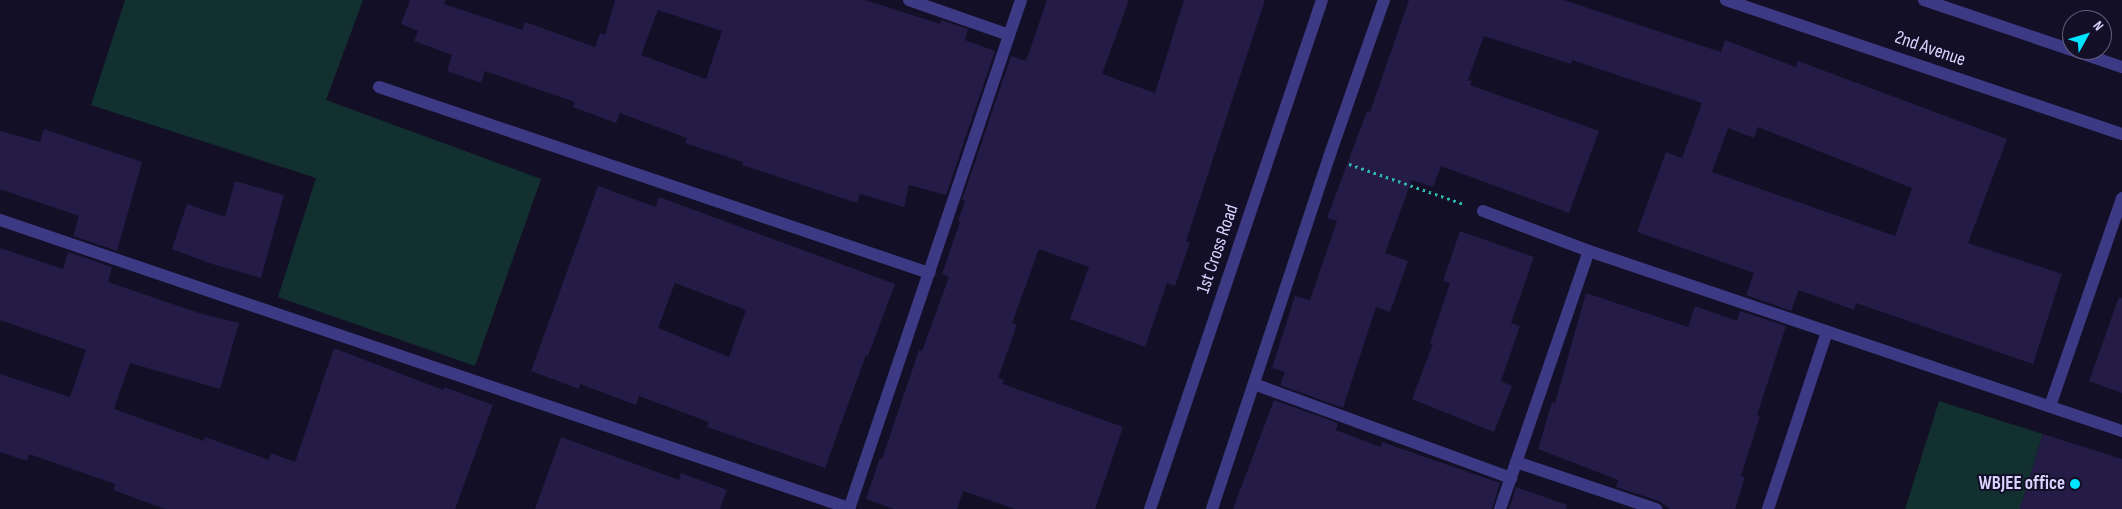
<!DOCTYPE html>
<style>
body{margin:0}
#map{position:relative;width:2122px;height:509px;overflow:hidden;background:#130f26;font-family:"Sofia Sans Condensed",sans-serif}
div>[style]{position:absolute}
[style*='--x']{left:calc(var(--x)*1px);top:calc(var(--y)*1px);width:calc(var(--w)*1px);rotate:calc(var(--a)*1deg)}
.green>*{inset:0;background:#12302f}
.building>*{inset:0;background:#241b47}
.path>*{height:3px;margin-top:-1.5px;transform-origin:0;background:repeating-linear-gradient(90deg,#2fb8b0 0 2.5px,transparent 0 6.5px)}
.pedestrian>*{height:12px;margin:-6px;padding:0 6px;transform-origin:6px;border-radius:6px;background:#3d3a85}
.minor>*{height:12px;margin:-6px;padding:0 6px;transform-origin:6px;border-radius:6px;background:#3d3a85}
.tertiary>*{height:12px;margin:-6px;padding:0 6px;transform-origin:6px;border-radius:6px;background:#3d3a85}
.dots>*{width:14px;height:14px;translate:-50% -50%;box-sizing:border-box;border:2px solid #130f26;border-radius:50%}
span{translate:-50% -50%;white-space:nowrap;text-align:center;line-height:1.15;-webkit-text-stroke:4px #130f26;paint-order:stroke}
.street-label{font-size:19px;color:#d9d4ff}
.poi-label{font-size:19px;color:#d9d4ff;font-weight:700}
.right{translate:-100% -50%;text-align:right}
.north{position:absolute;left:2062px;top:10px;width:50px;height:50px;box-sizing:border-box;background:#130f26;border:1px solid #625e7d;border-radius:50%;rotate:51deg;font-size:14px;font-weight:700;line-height:20px;text-align:center;color:#d9d4ff}
.north::after{content:'';display:block;margin:auto;width:18px;height:22px;background:#00e5ff;clip-path:polygon(50% 0,100% 100%,50% 72%,0 100%)}
</style>
<div id="map">
<div class="green">
<div style="clip-path:polygon(125px 0,363px 0,326px 100px,541px 179px,475px 366px,278px 297px,316px 178px,91px 105px)"></div>
<div style="clip-path:polygon(1939px 401px,2043px 434px,2020px 509px,1905px 509px)"></div>
</div>
<div class="building">
<div style="clip-path:polygon(evenodd,410px 0,446px 0,444px 4px,522px 30px,525px 22px,595px 47px,600px 33px,605px 35px,615px 0,865px 0,940px 24px,941px 20px,968px 29px,965px 40px,995px 51px,946px 195px,909px 185px,904px 207px,860px 194px,857px 203px,742px 165px,743px 162px,685px 143px,687px 138px,620px 113px,616px 123px,573px 107px,575px 102px,485px 71px,481px 83px,447px 71px,452px 55px,414px 41px,418px 31px,401px 24px,410px 0,658px 10px,722px 31px,706px 79px,641px 55px,658px 10px)"></div>
<div style="clip-path:polygon(1047px 0,1129px 0,1102px 74px,1155px 93px,1184px 0,1265px 0,1186px 241px,1190px 242px,1175px 286px,1167px 283px,1145px 347px,1070px 319px,1089px 267px,1039px 249px,1012px 323px,1017px 325px,998px 378px,1004px 380px,1003px 384px,1123px 427px,1095px 509px,1015px 509px,963px 491px,957px 509px,894px 509px,866px 499px,880px 458px,882px 459px,919px 350px,922px 351px,949px 277px,942px 274px,960px 222px,958px 221px,965px 201px,962px 200px,1011px 56px,1026px 61px)"></div>
<div style="clip-path:polygon(evenodd,1409px 0,1564px 0,1721px 52px,1725px 40px,1796px 67px,1798px 61px,2007px 139px,1968px 243px,2062px 274px,2033px 364px,1856px 303px,1854px 310px,1799px 290px,1791px 311px,1746px 295px,1754px 273px,1637px 232px,1666px 152px,1682px 158px,1702px 103px,1572px 60px,1571px 64px,1484px 36px,1468px 80px,1472px 81px,1470px 85px,1599px 131px,1569px 213px,1441px 166px,1433px 187px,1412px 180px,1385px 253px,1408px 261px,1390px 312px,1376px 307px,1343px 408px,1280px 385px,1285px 372px,1272px 368px,1295px 296px,1310px 300px,1337px 221px,1327px 218px,1367px 111px,1370px 112px,1409px 0,1758px 127px,1912px 188px,1895px 236px,1712px 172px,1728px 128px,1754px 138px,1758px 127px)"></div>
<div style="clip-path:polygon(44px 129px,142px 162px,117px 251px,73px 236px,79px 216px,0 189px,0 131px,40px 142px)"></div>
<div style="clip-path:polygon(235px 181px,284px 195px,261px 278px,212px 264px,172px 249px,187px 204px,225px 217px)"></div>
<div style="clip-path:polygon(evenodd,598px 186px,656px 207px,659px 197px,895px 284px,868px 356px,866px 355px,825px 468px,707px 427px,709px 422px,639px 396px,636px 405px,580px 384px,579px 389px,531px 371px,598px 186px,675px 283px,746px 310px,729px 357px,658px 328px,675px 283px)"></div>
<div style="clip-path:polygon(1460px 231px,1534px 257px,1511px 323px,1520px 326px,1501px 381px,1512px 386px,1494px 432px,1412px 399px,1433px 344px,1430px 343px,1450px 283px,1443px 281px)"></div>
<div style="clip-path:polygon(0 248px,63px 269px,68px 252px,112px 267px,108px 282px,199px 313px,239px 323px,220px 389px,130px 363px,114px 409px,204px 441px,205px 437px,269px 460px,271px 453px,295px 462px,334px 348px,443px 390px,444px 387px,493px 405px,455px 509px,165px 509px,113px 490px,115px 484px,29px 454px,27px 461px,0 452px,0 374px,70px 397px,86px 350px,0 320px)"></div>
<div style="clip-path:polygon(1586px 293px,1688px 327px,1695px 306px,1737px 321px,1740px 311px,1786px 326px,1757px 415px,1760px 416px,1741px 476px,1745px 477px,1735px 509px,1670px 509px,1659px 501px,1616px 487px,1618px 480px,1538px 449px,1552px 402px,1555px 403px)"></div>
<div style="clip-path:polygon(2119px 297px,2122px 298px,2122px 393px,2089px 381px)"></div>
<div style="clip-path:polygon(1274px 400px,1338px 423px,1336px 430px,1381px 447px,1382px 442px,1500px 483px,1492px 509px,1233px 509px)"></div>
<div style="clip-path:polygon(2043px 434px,2122px 459px,2122px 509px,2020px 509px)"></div>
<div style="clip-path:polygon(561px 437px,679px 480px,681px 473px,727px 490px,720px 509px,535px 509px)"></div>
<div style="clip-path:polygon(1516px 487px,1567px 505px,1566px 509px,1509px 509px)"></div>
</div>
<div class="path">
<div style="--x:1349;--y:164;--w:122;--a:19.2"></div>
</div>
<div class="pedestrian">
<div style="--x:1516;--y:462;--w:148;--a:18.6"></div>
</div>
<div class="minor">
<div style="--x:909;--y:0;--w:106;--a:19.3"></div>
<div style="--x:379;--y:87;--w:581;--a:18.68"></div>
<div style="--x:1483;--y:211;--w:113;--a:20.7"></div>
<div style="--x:1589;--y:251;--w:563;--a:18.66"></div>
<div style="--x:0;--y:220;--w:897;--a:18.74"></div>
<div style="--x:1254;--y:384;--w:274;--a:20.1"></div>
<div style="--x:2050;--y:406;--w:220;--a:-70.9"></div>
<div style="--x:849;--y:509;--w:537;--a:-71.33"></div>
<div style="--x:1500;--y:509;--w:273;--a:-71"></div>
<div style="--x:1768;--y:509;--w:187;--a:-71.6"></div>
</div>
<div class="tertiary">
<div style="--x:1726;--y:0;--w:418;--a:18.7"></div>
<div style="--x:1924;--y:0;--w:209;--a:18.7"></div>
<div style="--x:1150;--y:509;--w:537;--a:-71.33"></div>
<div style="--x:1212;--y:509;--w:371;--a:-71.6"></div>
<div style="--x:1329;--y:157;--w:166;--a:-70.7"></div>
</div>
<div class="dots">
<div style="left:2075px;top:484px;background:#00e5ff"></div>
</div>
<div class="street-label">
<span style="left:1930px;top:49px;rotate:19deg">2nd Avenue</span>
<span style="left:1218px;top:249px;rotate:-71deg">1st Cross Road</span>
</div>
<div class="poi-label">
<span class="right" style="left:2065px;top:484px">WBJEE office</span>
</div>
<div class="north">N</div>
</div>
